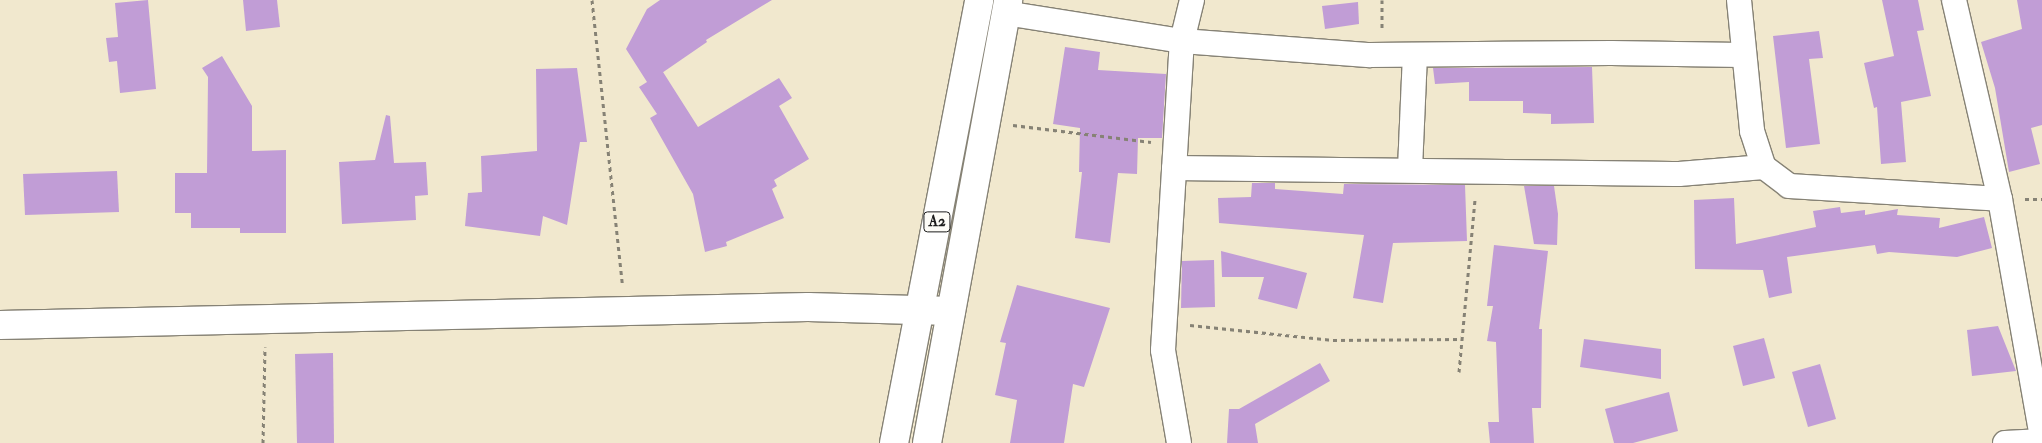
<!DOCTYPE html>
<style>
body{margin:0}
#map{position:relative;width:2042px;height:443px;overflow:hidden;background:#f1e8ce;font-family:"IM FELL Double Pica",serif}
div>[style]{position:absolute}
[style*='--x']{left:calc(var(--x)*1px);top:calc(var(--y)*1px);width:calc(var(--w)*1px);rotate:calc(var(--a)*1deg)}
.building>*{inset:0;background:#c19dd6}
.path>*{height:3px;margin-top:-1.5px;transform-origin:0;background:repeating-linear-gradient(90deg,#868275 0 4px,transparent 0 8px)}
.roads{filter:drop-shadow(1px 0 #868275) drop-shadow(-1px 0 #868275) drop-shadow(0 1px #868275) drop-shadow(0 -1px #868275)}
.minor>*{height:24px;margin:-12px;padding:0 12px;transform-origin:12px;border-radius:12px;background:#fff}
.secondary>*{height:28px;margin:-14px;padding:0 14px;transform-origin:14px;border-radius:14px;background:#fff}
.trunk>*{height:28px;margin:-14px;padding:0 14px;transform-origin:14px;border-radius:14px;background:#fff}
span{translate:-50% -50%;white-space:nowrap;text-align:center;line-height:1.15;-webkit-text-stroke:4.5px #fdfcf7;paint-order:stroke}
.shield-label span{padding:1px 4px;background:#fdfcf7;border:1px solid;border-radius:4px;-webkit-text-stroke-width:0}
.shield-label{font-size:15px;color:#1c1c1c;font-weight:700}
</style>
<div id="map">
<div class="building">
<div style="clip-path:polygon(148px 0,156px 89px,120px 93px,117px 61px,109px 62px,106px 38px,118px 37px,115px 3px)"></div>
<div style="clip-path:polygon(243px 0,277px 0,280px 27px,246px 31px)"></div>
<div style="clip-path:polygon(660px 0,772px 0,706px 40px,707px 42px,659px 75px,663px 72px,698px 127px,779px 78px,792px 98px,779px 106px,809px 159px,774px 180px,777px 186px,772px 189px,784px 218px,726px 242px,727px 246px,705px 252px,693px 194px,650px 118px,657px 114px,639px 87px,647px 82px,626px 49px,647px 9px)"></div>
<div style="clip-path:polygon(1882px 0,1918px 0,1924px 30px,1917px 31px,1931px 96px,1901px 102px,1906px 162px,1881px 164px,1877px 107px,1874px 108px,1864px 63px,1894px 56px)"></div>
<div style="clip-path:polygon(2017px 0,2042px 0,2042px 125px,2031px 128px,2040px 164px,2009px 172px,1995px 88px,1981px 42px,2022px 29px)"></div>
<div style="clip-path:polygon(1358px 2px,1359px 24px,1325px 29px,1322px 6px)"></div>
<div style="clip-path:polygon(1819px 31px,1823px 58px,1809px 59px,1820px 144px,1786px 148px,1773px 36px)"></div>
<div style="clip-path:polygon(1065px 47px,1100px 52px,1098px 70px,1166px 74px,1162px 138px,1138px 138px,1137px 174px,1118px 173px,1110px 243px,1075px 238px,1082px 172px,1079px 172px,1080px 128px,1053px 124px)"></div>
<div style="clip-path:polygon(222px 56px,252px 106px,252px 151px,286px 150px,286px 233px,240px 233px,240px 228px,191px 228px,191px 213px,175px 213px,175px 173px,207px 173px,208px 77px,202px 68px)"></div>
<div style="clip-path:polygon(1592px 67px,1594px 123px,1551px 124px,1551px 114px,1523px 113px,1523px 101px,1469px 101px,1469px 82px,1435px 84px,1433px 68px)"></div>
<div style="clip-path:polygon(577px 68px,587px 142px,580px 142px,567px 225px,543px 216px,540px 236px,465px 226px,468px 193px,482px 192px,481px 156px,537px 151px,536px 69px)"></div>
<div style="clip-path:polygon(386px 115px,390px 116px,394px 163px,426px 162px,428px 195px,415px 196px,416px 220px,342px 224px,339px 162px,375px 160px)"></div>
<div style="clip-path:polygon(117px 171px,119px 212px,25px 215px,23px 174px)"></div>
<div style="clip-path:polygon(1252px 183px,1275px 183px,1275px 189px,1343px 194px,1344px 184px,1465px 185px,1467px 241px,1393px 243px,1383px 303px,1353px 298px,1364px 235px,1219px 223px,1218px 198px,1251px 197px)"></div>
<div style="clip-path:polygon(1524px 186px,1554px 186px,1558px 214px,1557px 245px,1534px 244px)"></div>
<div style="clip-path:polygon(1734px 198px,1736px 244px,1816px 227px,1813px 211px,1840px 207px,1841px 213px,1865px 210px,1865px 215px,1898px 209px,1897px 215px,1940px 218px,1939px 228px,1984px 217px,1992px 248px,1957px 257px,1889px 252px,1877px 254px,1875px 245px,1787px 257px,1792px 293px,1769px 298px,1763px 270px,1695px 269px,1694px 200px)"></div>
<div style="clip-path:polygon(1494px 245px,1548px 251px,1539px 329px,1542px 329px,1541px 408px,1532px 408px,1534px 443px,1490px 443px,1488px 422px,1499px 422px,1496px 342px,1487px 341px,1493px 306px,1487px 306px)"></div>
<div style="clip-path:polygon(1221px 251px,1307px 273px,1297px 309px,1258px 299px,1264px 277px,1222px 277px)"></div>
<div style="clip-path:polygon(1214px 260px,1215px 307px,1181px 308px,1182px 261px)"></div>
<div style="clip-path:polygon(1017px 285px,1110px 308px,1084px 387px,1073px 384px,1064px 443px,1010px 443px,1017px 400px,995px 395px,1006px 343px,1000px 342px)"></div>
<div style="clip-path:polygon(1998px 326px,2016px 371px,1972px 376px,1967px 330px)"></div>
<div style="clip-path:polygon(1764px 338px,1775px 378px,1743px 386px,1733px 346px)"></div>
<div style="clip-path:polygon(1584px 339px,1661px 349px,1661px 379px,1580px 367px)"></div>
<div style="clip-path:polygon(333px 353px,334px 443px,297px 443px,295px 354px)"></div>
<div style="clip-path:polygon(1320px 363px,1330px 381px,1255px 424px,1258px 443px,1227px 443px,1229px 409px,1239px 409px)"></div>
<div style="clip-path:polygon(1820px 364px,1836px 419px,1808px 427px,1792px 372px)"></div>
<div style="clip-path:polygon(1669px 392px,1678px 431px,1633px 443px,1614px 443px,1605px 409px)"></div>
</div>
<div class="path">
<div style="--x:592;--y:0;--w:285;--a:83.9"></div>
<div style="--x:1382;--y:0;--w:29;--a:90"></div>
<div style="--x:1013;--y:125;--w:139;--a:7"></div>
<div style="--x:2025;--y:199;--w:17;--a:0"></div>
<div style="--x:1190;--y:325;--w:144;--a:6"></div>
<div style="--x:1333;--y:340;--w:129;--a:-0.4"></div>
<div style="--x:1459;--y:372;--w:175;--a:-84.7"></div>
<div style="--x:263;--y:443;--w:96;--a:-88.8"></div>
</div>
<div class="roads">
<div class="minor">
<div style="--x:1739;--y:0;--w:132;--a:84.3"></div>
<div style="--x:1752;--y:131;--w:38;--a:72"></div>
<div style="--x:1764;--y:167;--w:31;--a:37"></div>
<div style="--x:1789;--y:186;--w:211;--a:3.5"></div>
<div style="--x:1954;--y:0;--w:204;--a:77"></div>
<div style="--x:2000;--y:199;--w:241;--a:80"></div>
<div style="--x:1005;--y:13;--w:179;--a:9"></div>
<div style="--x:1182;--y:41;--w:189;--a:4.3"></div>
<div style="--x:1370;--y:55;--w:241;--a:-0.5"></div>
<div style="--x:1611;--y:53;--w:131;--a:0.9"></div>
<div style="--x:1174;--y:168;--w:505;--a:0.68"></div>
<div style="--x:1679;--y:174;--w:85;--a:-4.7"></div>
<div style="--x:1410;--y:169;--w:114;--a:-87.5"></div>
<div style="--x:1179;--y:443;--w:94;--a:-99.8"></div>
<div style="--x:1163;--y:350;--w:310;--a:-86.5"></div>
<div style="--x:1182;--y:41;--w:42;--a:-76.3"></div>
<div style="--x:2005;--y:443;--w:37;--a:-3"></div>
</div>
<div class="secondary">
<div style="--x:0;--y:325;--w:808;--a:-1.28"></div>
<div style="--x:808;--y:307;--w:143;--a:1.6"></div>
</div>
<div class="trunk">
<div style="--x:894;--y:443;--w:451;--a:-79.1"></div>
<div style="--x:927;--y:443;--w:450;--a:-79.6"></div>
</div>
</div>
<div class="shield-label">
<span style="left:937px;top:222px">A2</span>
</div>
</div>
